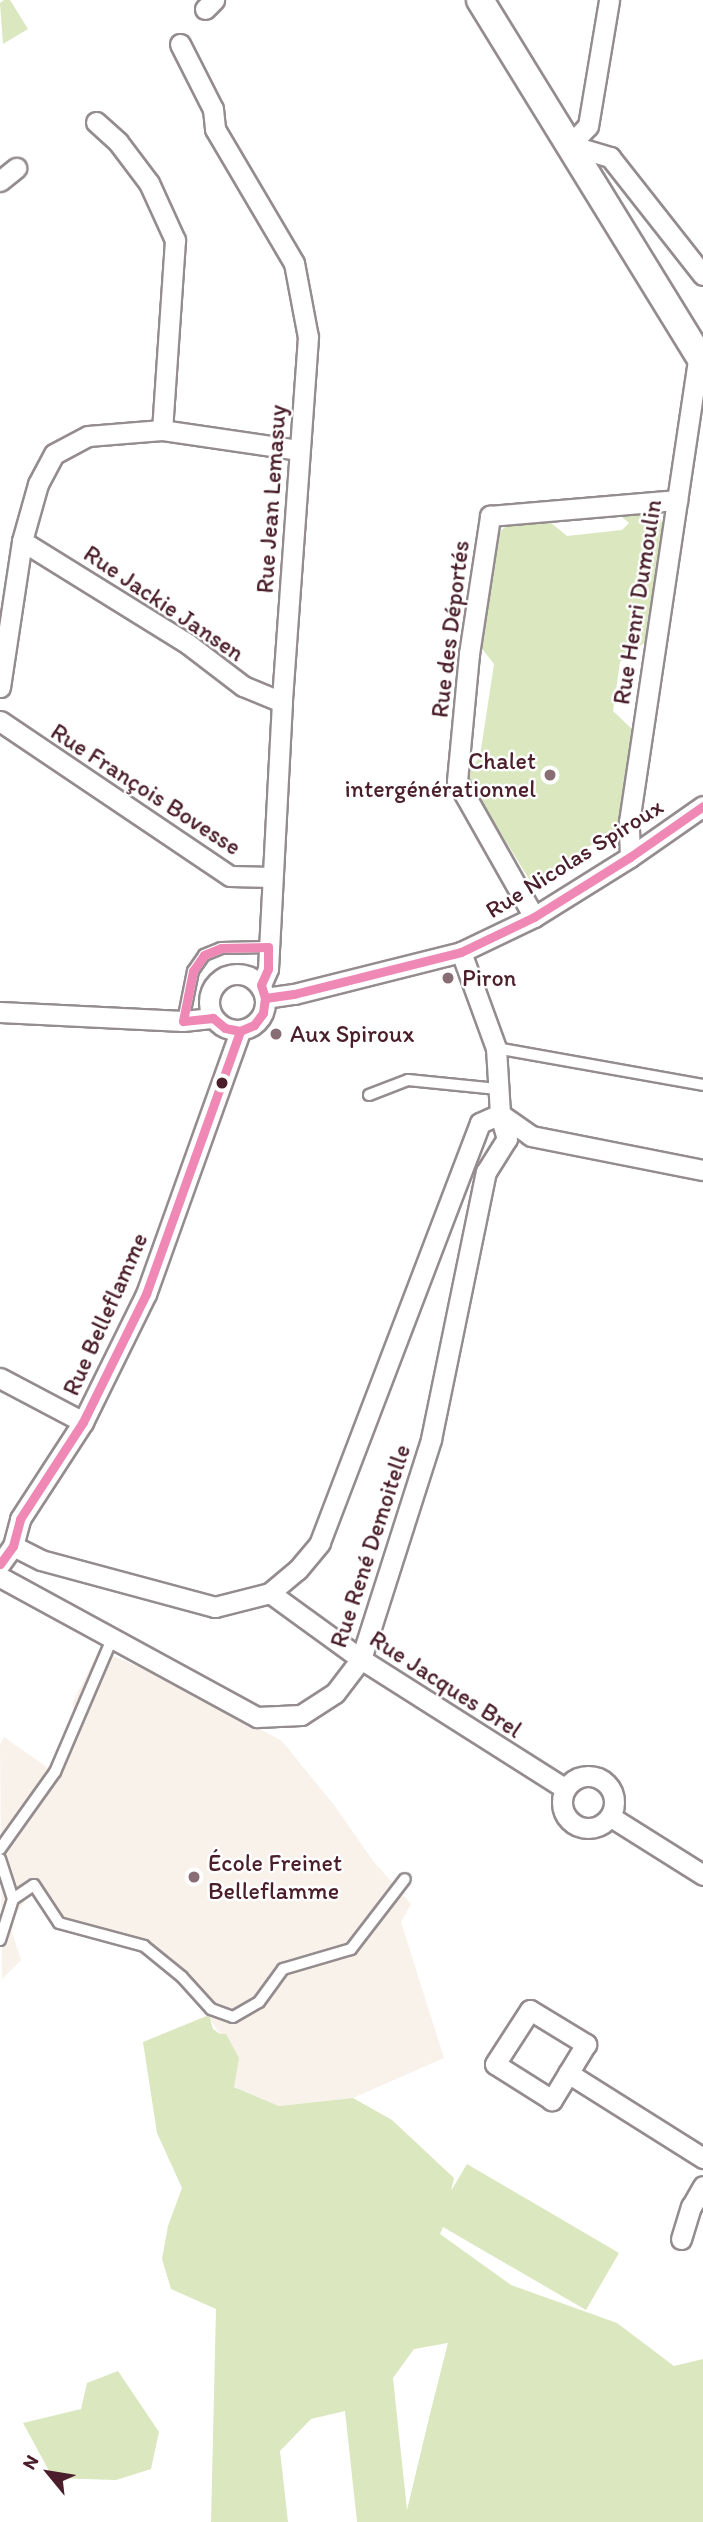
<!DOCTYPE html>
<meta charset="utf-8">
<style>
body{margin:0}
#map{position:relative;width:703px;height:2522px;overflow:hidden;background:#fff;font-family:Itim,sans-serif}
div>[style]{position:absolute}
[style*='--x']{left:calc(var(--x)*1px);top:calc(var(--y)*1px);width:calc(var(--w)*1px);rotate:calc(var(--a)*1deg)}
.built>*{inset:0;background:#f8f2eb}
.green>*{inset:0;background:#dae7bf}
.roads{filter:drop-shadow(2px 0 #948c8e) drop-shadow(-2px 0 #948c8e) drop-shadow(0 2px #948c8e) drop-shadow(0 -2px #948c8e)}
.lane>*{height:10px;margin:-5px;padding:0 5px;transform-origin:5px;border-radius:5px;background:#fff}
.street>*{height:19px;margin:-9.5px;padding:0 9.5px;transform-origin:9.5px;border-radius:9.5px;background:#fff}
.street>.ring{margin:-9.5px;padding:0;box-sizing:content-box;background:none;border:19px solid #fff;border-radius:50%}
.secondary>*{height:26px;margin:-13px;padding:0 13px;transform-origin:13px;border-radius:13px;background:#fff}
.bus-1>*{height:9px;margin:-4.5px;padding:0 4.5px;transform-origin:4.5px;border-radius:4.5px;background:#f088b6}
.dots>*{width:19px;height:19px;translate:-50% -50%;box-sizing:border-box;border:4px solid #fff;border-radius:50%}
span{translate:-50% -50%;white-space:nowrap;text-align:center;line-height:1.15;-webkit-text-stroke:5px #fff;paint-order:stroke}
.street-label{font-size:24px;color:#4a1f2b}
.poi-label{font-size:24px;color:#4a1f2b}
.right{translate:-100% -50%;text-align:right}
.left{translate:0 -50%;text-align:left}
.north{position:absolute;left:14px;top:2438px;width:70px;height:70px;-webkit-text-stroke:5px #fff;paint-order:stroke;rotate:300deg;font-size:19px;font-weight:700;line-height:28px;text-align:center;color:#4a1f2b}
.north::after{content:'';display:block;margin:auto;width:24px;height:32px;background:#4a1f2b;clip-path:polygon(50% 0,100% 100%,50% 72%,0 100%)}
</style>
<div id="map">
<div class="built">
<div style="clip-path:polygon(99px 1650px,174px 1682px,282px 1741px,334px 1805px,374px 1862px,411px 1904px,401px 1922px,444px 2058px,353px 2098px,279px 2106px,233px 2086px,220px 2034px,184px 1982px,150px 1955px,110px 1938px,59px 1923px,31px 1892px,16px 1914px,12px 1932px,21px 1960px,2px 1979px,0 1744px,4px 1737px,54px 1772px,74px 1733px,73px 1702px)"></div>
</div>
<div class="green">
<div style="clip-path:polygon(4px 0,10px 0,28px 29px,3px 44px,0 3px)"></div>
<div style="clip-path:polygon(647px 508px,658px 512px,663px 526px,645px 642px,620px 662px,613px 711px,633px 730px,617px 828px,532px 884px,466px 777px,480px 756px,494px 664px,479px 645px,497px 534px,512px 521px,545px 518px,567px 536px,622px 530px,629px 523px,615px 511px)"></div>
<div style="clip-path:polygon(evenodd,209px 2015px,213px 2029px,220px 2034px,226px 2034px,239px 2058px,234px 2087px,279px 2106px,353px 2098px,392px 2120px,454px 2178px,451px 2191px,467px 2164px,619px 2253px,586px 2310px,443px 2227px,440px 2234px,511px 2285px,617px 2323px,674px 2366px,703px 2359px,703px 2522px,357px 2522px,345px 2411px,311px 2419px,280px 2451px,288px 2522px,211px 2522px,216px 2309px,171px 2289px,162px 2259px,168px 2226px,182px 2188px,157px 2133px,143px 2042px,209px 2015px,448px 2343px,430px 2414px,407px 2510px,393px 2378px,414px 2349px,448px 2343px)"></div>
<div style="clip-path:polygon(118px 2371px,159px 2432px,151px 2469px,116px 2480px,53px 2478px,23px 2423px,81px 2409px,87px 2383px)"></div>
</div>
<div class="roads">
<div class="lane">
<div style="--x:183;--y:1021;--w:51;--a:-78.7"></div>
<div style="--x:193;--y:971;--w:19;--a:-55"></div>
<div style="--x:204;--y:955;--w:18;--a:-22"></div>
<div style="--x:221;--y:948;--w:47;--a:-1.2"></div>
<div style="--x:496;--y:1048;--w:210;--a:10.1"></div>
<div style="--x:369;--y:1095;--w:42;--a:-21"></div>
<div style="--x:408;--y:1080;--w:90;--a:5.7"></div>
<div style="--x:0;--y:1849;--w:95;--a:-54.5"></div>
<div style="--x:55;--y:1772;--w:145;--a:-66.8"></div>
<div style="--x:0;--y:1859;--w:42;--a:72"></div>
<div style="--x:13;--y:1899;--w:43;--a:107.6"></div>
<div style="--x:13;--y:1899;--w:25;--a:-34"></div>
<div style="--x:34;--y:1885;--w:45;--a:56.7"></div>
<div style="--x:59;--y:1923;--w:88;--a:15.1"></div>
<div style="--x:144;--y:1946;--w:49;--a:39.2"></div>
<div style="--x:182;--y:1977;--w:43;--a:47.8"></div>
<div style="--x:211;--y:2009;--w:23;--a:20"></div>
<div style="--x:233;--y:2017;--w:30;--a:-30"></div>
<div style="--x:259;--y:2002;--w:41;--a:-54"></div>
<div style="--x:283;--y:1969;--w:71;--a:-16.4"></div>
<div style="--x:351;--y:1949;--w:88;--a:-52.4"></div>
</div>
<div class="street">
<div style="--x:205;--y:9;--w:13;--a:-45"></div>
<div style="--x:180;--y:44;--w:73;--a:63.1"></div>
<div style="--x:213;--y:109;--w:20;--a:84"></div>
<div style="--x:215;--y:129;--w:156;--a:59.5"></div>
<div style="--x:294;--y:263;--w:75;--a:79.3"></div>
<div style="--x:308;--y:337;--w:366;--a:94.1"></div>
<div style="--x:282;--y:702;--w:267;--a:93"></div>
<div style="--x:268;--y:969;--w:17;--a:114"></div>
<div style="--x:96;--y:122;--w:30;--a:42"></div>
<div style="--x:118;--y:142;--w:51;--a:52.9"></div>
<div style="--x:149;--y:183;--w:63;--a:65.5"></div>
<div style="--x:175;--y:240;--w:190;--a:93.9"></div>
<div style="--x:570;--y:145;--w:42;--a:16.7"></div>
<div style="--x:610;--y:157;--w:150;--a:51.8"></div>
<div style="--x:570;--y:145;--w:26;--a:-47"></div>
<div style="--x:588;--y:126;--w:128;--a:-80.5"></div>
<div style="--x:0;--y:181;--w:21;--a:-39"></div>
<div style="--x:22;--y:541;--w:195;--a:31.8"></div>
<div style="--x:188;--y:644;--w:69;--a:37.4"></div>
<div style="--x:243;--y:686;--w:42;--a:22.3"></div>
<div style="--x:0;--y:687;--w:148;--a:-81.4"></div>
<div style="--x:22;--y:541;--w:59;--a:-74.3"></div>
<div style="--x:38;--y:484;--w:34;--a:-62"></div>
<div style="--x:54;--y:454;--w:38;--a:-28"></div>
<div style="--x:88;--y:436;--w:74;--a:-4.6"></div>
<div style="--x:162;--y:430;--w:138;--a:8.3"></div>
<div style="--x:0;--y:721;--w:277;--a:34"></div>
<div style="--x:230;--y:876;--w:42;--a:1.4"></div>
<div style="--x:630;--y:857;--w:35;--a:-92"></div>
<div style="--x:629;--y:822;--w:478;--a:-81.5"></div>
<div style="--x:534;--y:917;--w:156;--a:-119.5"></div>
<div style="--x:457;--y:781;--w:128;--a:-84.6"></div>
<div style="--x:469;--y:654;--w:140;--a:-81.3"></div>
<div style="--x:490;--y:516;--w:188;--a:-4.9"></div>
<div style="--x:461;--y:952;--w:102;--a:70"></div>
<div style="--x:496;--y:1048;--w:66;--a:86.5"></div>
<div style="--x:500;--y:1114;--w:38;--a:35"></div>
<div style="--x:531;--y:1136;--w:175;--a:11.2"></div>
<div class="ring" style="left:209px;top:974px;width:37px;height:37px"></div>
<div style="--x:265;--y:998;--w:29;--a:-8"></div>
<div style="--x:294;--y:994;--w:172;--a:-14.1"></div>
<div style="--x:461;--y:952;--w:81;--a:-25.6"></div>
<div style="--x:534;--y:917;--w:113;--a:-32"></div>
<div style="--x:630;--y:857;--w:89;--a:-34.9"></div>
<div style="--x:0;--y:1012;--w:183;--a:2.8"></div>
<div style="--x:183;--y:1021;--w:30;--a:-6"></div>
<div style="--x:0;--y:1378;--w:94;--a:27.9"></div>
<div style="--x:0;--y:1564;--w:22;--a:-54"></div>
<div style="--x:13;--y:1546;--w:28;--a:-75"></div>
<div style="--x:20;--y:1519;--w:116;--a:-57"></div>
<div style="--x:83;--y:1422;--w:143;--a:-63.8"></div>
<div style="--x:146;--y:1294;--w:279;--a:-70.3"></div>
<div style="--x:0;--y:1577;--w:293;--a:28.6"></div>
<div style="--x:257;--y:1717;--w:44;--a:-2.6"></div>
<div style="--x:301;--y:1715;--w:40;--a:-32.9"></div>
<div style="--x:335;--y:1693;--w:43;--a:-52.6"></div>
<div style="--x:361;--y:1659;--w:231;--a:-72.3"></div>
<div style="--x:431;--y:1439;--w:273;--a:-78.4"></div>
<div style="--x:486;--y:1172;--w:39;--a:-58"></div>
<div style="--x:507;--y:1139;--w:26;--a:-106"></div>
<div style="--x:500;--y:1114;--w:22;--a:156"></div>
<div style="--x:480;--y:1123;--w:449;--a:110.9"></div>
<div style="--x:320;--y:1543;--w:35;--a:130"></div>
<div style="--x:297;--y:1570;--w:35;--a:140"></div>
<div style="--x:270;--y:1593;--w:57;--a:165.7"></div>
<div style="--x:215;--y:1607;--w:180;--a:-164.9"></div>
<div style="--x:41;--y:1560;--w:31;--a:-153"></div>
<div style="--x:270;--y:1593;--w:112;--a:36"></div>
<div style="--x:361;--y:1659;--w:241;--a:32.4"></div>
<div class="ring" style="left:562px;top:1776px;width:33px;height:33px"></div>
<div style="--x:611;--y:1817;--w:109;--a:32.2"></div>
<div style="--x:530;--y:2010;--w:66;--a:31.3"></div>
<div style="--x:586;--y:2044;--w:66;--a:121.3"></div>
<div style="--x:552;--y:2100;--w:67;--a:-147.7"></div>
<div style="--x:495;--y:2064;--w:64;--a:-57.1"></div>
<div style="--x:568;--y:2073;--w:160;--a:32.2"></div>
<div style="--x:681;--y:2239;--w:34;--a:-73"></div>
<div style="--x:691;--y:2207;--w:24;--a:-60"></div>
</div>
<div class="secondary">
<div style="--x:480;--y:0;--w:425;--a:58.4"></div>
</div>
</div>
<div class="bus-1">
<div style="--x:268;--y:947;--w:22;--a:90"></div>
<div style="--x:268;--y:969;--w:17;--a:114"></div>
<div style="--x:261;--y:985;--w:14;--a:73"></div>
<div style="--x:265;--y:998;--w:15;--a:98"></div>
<div style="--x:263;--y:1013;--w:15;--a:127"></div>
<div style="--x:254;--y:1025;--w:15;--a:157"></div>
<div style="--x:240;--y:1031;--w:15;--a:-169"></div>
<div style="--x:225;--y:1028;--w:16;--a:-140"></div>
<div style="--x:213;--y:1018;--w:30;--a:174"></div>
<div style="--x:183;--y:1021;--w:51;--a:-78.7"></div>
<div style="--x:193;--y:971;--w:19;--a:-55"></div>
<div style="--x:204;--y:955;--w:18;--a:-22"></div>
<div style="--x:221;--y:948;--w:47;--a:-1.2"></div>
<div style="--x:265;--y:998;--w:29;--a:-8"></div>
<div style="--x:294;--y:994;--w:172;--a:-14.1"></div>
<div style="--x:461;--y:952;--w:81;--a:-25.6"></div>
<div style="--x:534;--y:917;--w:113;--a:-32"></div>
<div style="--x:630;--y:857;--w:89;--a:-34.9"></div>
<div style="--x:0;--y:1564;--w:22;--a:-54"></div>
<div style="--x:13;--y:1546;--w:28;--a:-75"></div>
<div style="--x:20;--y:1519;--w:116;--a:-57"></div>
<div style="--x:83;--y:1422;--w:143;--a:-63.8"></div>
<div style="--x:146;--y:1294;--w:279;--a:-70.3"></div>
</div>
<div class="dots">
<div style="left:550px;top:775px;background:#896d75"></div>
<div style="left:448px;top:978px;background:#896d75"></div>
<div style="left:276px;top:1034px;background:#896d75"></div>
<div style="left:222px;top:1083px;background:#4a1f2b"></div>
<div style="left:194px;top:1877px;background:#896d75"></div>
</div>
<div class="street-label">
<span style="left:271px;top:499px;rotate:-86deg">Rue Jean Lemasuy</span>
<span style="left:637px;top:602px;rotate:-81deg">Rue Henri Dumoulin</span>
<span style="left:164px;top:603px;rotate:34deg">Rue Jackie Jansen</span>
<span style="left:450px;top:629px;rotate:-83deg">Rue des Déportés</span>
<span style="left:146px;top:789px;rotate:33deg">Rue François Bovesse</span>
<span style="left:574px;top:858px;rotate:-32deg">Rue Nicolas Spiroux</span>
<span style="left:105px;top:1314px;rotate:-66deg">Rue Belleflamme</span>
<span style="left:370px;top:1546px;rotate:-72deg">Rue René Demoitelle</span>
<span style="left:446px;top:1684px;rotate:33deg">Rue Jacques Brel</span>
</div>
<div class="poi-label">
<span class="right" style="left:536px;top:775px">Chalet<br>intergénérationnel</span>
<span class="left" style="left:462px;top:978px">Piron</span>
<span class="left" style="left:290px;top:1034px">Aux Spiroux</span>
<span class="left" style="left:208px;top:1877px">École Freinet<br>Belleflamme</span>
</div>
<div class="north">N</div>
</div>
